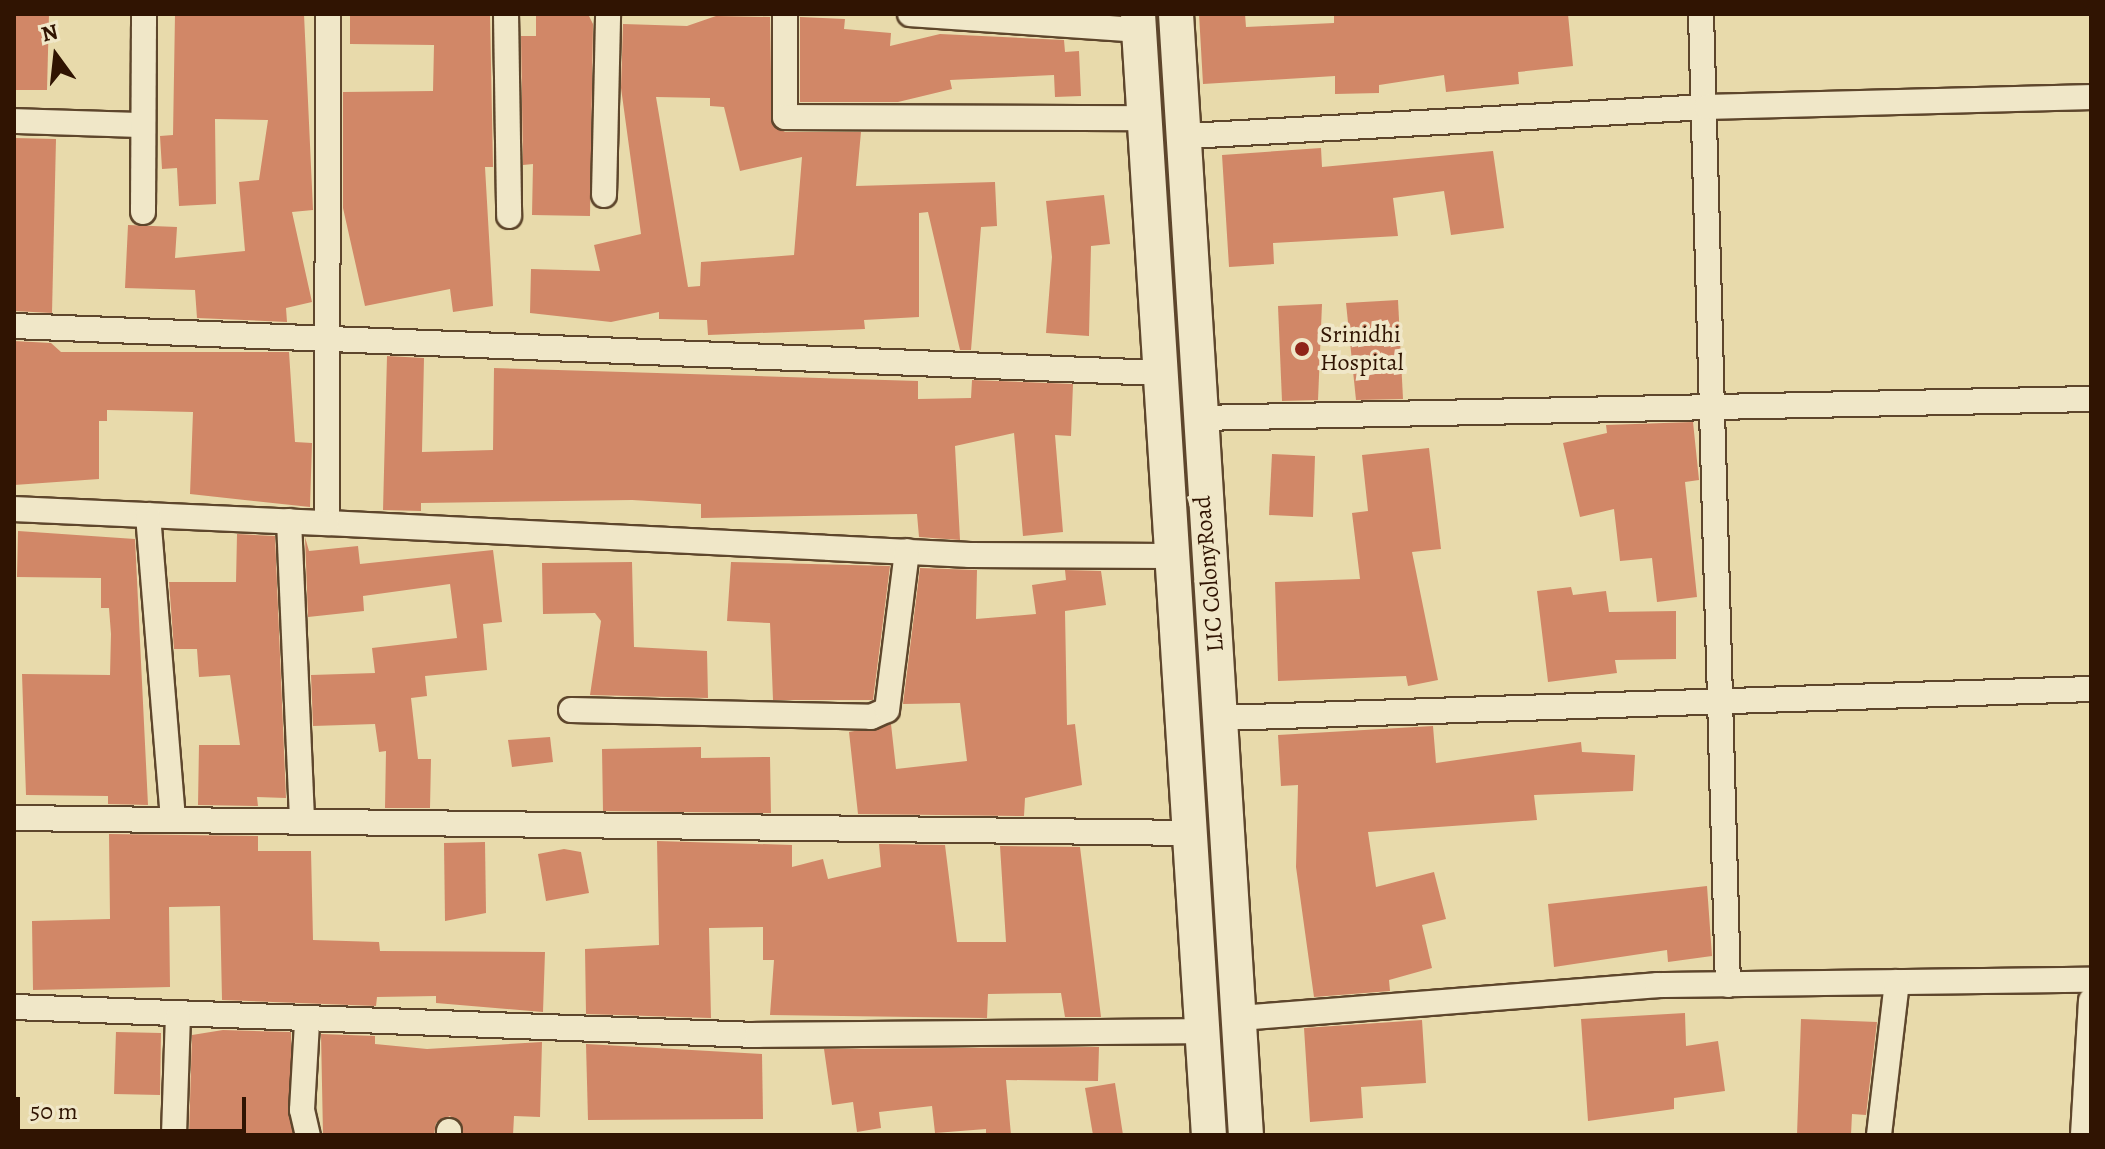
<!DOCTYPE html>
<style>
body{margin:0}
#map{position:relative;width:2105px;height:1149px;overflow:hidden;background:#e8daab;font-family:Alegreya,serif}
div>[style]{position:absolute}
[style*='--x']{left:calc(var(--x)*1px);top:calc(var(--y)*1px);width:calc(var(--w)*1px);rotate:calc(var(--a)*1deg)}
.building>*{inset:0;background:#d18767}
.roads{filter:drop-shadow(2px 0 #5e462c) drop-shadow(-2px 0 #5e462c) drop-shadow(0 2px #5e462c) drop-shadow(0 -2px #5e462c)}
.minor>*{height:24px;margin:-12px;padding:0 12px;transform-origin:12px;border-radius:12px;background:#f0e7c8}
.secondary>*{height:34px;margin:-17px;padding:0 17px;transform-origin:17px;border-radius:17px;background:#f0e7c8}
.dots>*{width:22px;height:22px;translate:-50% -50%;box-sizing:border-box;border:4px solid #f0e7c8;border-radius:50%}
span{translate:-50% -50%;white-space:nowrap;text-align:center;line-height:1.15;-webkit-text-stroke:8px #f0e7c8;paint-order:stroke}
.poi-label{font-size:24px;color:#301402}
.left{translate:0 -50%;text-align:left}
.street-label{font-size:24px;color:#301402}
.frame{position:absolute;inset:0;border:16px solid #301402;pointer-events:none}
.north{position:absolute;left:16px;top:16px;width:80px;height:80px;-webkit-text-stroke:6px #f0e7c8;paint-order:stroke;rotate:345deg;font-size:22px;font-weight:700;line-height:32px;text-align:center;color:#301402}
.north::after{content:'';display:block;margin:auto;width:28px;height:36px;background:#301402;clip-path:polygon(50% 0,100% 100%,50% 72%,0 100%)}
.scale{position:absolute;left:16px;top:1097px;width:230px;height:36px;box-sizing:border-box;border:4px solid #301402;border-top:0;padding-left:10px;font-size:24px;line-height:28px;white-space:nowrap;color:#301402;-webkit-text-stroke:6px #f0e7c8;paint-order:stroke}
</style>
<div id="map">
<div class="building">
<div style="clip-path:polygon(14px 14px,49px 14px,47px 90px,14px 90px)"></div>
<div style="clip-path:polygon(175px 14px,304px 14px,313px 210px,292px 212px,312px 302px,286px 308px,287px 322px,197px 318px,195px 290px,125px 288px,128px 225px,177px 227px,175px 258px,245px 251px,239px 182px,259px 180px,268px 120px,215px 119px,216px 204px,179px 206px,177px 168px,162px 169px,160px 136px,173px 135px)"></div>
<div style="clip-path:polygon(350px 14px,490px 14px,493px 167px,485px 167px,493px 306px,453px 312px,450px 289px,365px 306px,343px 208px,343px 92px,433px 91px,434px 45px,350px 44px)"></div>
<div style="clip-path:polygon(536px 14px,588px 14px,593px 24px,590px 216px,532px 215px,533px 164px,523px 165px,521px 36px,536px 36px)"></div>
<div style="clip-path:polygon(1199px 14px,1245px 14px,1246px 27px,1334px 23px,1334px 14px,1568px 14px,1573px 66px,1518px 72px,1519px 84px,1446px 92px,1444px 75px,1379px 85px,1379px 93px,1335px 94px,1335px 76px,1203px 84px)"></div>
<div style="clip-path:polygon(evenodd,716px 16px,770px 17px,772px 124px,785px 132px,861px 132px,856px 186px,995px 182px,997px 226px,981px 227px,971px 350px,960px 350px,928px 212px,919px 213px,919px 317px,864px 320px,865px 329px,708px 335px,707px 320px,659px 319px,659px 312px,611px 322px,530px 313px,531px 269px,600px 271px,594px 245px,641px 234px,621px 88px,623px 24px,687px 26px,716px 16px,656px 97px,710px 98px,710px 106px,724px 107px,740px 171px,802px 157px,794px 255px,701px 262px,700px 286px,688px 287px,656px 97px)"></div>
<div style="clip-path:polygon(800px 17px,845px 19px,844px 29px,891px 33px,890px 46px,940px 34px,1064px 40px,1065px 52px,1079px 51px,1081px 96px,1055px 97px,1054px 75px,950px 80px,952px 89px,898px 102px,800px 102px)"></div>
<div style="clip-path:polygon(14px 138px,56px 139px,52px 313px,14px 311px)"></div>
<div style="clip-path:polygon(1321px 148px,1322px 167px,1493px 151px,1504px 228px,1451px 235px,1444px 191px,1393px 198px,1398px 236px,1273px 243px,1274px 264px,1229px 267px,1222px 155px)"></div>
<div style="clip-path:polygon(1104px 195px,1110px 244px,1091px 246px,1089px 336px,1046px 333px,1052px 257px,1046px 201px)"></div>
<div style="clip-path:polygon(1398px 300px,1403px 399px,1356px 400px,1346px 303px)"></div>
<div style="clip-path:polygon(1322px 304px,1318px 400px,1282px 401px,1278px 306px)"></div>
<div style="clip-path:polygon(14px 341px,51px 343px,61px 352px,289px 352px,295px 442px,312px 443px,310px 507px,190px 494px,193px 412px,107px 410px,107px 421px,99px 421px,99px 479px,14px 485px)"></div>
<div style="clip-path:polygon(387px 356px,424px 358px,422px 452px,493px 450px,494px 368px,918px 381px,918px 399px,971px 398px,972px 380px,1073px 384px,1071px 436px,1055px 435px,1063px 532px,1023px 536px,1014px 433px,955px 446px,960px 540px,919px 537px,917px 514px,701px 518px,701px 504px,632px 500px,421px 503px,421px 511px,383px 510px)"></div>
<div style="clip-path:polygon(1693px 422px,1699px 480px,1685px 482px,1697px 597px,1657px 602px,1652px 558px,1620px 561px,1614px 509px,1580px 517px,1563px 443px,1607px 433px,1606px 425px)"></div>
<div style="clip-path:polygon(1429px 448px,1441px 549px,1412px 552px,1438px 680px,1408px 686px,1406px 676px,1278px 681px,1275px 582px,1360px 579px,1352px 513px,1368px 511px,1362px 455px)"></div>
<div style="clip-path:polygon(1272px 454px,1315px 456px,1313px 517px,1269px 515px)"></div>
<div style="clip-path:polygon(18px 531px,135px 539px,148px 805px,108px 804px,108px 796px,26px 795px,22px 674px,110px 675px,111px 634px,109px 608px,101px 608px,101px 578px,17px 577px)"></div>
<div style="clip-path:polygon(237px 534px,275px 536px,286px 798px,257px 797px,258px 806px,198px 805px,199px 745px,240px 745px,230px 675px,199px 677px,197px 649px,174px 649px,169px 582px,236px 582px)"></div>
<div style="clip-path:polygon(305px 537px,309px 551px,358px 546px,360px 564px,493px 550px,502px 622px,483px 624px,487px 670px,425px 676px,427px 696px,411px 698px,418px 759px,431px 759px,430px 808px,385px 808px,386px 751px,379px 752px,375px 724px,313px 726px,311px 675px,375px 673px,372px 648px,457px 638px,450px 584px,363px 596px,364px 611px,308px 617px)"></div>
<div style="clip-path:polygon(632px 562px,634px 647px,707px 651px,708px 698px,590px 695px,601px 621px,595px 613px,543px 614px,542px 563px)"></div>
<div style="clip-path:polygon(731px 562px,890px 566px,873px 700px,773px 700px,770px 623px,727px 621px)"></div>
<div style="clip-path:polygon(920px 568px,977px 570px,976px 619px,1036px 614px,1032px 585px,1066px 580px,1065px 570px,1101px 571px,1106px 605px,1065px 611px,1067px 725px,1075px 724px,1082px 785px,1025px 798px,1024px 816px,858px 814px,849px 732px,891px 724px,896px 769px,967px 761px,960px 703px,903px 704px)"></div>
<div style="clip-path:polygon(1571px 587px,1573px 595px,1606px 591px,1609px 612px,1676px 611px,1676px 659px,1615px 660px,1617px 673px,1548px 682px,1537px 591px)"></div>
<div style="clip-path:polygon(1433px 726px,1436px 763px,1581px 742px,1582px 752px,1635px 755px,1633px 791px,1534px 795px,1537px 820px,1368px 832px,1376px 887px,1434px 872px,1446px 919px,1422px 925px,1432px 968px,1389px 980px,1390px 991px,1314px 997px,1296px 867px,1298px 785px,1281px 786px,1278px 735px)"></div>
<div style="clip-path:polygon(550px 737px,553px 762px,512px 767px,508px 740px)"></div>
<div style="clip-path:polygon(701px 747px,701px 758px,770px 757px,771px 813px,603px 811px,602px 749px)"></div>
<div style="clip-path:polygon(109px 834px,258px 836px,258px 851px,311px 851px,313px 940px,379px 942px,380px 951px,545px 952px,543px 1012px,436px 1003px,436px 996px,377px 997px,376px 1006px,222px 1000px,220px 906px,169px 907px,170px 987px,33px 990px,32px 921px,110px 919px)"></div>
<div style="clip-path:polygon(657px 841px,792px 845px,792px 867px,823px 859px,828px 879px,881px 867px,879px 844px,945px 845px,957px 942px,1006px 942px,1000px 846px,1080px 847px,1101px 1017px,1065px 1017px,1061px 993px,988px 994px,987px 1018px,770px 1015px,774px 960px,763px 960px,763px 927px,709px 928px,711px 1018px,586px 1014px,585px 949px,659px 945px)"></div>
<div style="clip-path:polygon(485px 842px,486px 913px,445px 921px,444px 843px)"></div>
<div style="clip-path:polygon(564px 849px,581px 852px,589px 893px,546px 901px,538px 854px)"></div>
<div style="clip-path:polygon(1707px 886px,1712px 956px,1668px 962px,1667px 950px,1554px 967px,1548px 904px)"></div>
<div style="clip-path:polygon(1685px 1013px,1686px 1046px,1718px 1041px,1725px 1091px,1674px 1098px,1674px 1109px,1588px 1121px,1581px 1019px)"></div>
<div style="clip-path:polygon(1801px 1019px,1877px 1022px,1866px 1115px,1852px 1114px,1851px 1135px,1797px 1135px)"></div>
<div style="clip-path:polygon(1422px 1020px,1426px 1083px,1361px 1087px,1363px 1118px,1310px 1122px,1304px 1028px)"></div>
<div style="clip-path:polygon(223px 1030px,291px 1032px,293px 1135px,189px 1135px,192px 1035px)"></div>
<div style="clip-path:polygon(116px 1032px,161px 1033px,160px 1095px,114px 1094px)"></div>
<div style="clip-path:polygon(321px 1034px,375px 1036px,375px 1044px,427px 1049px,542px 1042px,540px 1117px,514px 1116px,513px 1135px,464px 1135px,450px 1116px,436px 1123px,434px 1135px,323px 1135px)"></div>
<div style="clip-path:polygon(586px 1044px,762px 1054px,763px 1119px,588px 1120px)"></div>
<div style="clip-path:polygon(1099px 1047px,1098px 1081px,1006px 1080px,1011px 1135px,986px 1135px,986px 1129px,935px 1133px,932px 1106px,879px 1112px,881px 1128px,857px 1132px,853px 1102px,832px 1105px,824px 1049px)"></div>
<div style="clip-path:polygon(1115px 1083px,1123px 1135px,1093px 1135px,1085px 1088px)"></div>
</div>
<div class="roads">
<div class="minor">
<div style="--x:328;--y:14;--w:509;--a:90.11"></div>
<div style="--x:327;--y:523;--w:644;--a:2.85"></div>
<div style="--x:970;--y:555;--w:199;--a:0.3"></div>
<div style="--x:506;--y:14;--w:202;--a:89.1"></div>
<div style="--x:785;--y:14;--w:103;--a:90"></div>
<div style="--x:785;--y:117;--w:360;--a:0.2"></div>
<div style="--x:910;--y:14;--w:230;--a:4"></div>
<div style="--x:1701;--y:14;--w:971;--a:88.41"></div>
<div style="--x:14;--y:121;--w:129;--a:1.8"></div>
<div style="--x:1188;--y:136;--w:520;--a:-3.2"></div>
<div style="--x:1707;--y:107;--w:384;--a:-1.5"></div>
<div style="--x:604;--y:195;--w:181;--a:-88.7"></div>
<div style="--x:143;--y:212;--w:198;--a:-89.7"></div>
<div style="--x:14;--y:326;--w:1146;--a:2.35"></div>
<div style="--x:1199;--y:418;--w:892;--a:-1.22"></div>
<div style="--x:14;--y:509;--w:313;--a:2.6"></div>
<div style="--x:148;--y:515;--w:302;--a:85.3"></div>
<div style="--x:289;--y:521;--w:301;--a:87.5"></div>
<div style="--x:571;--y:710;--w:300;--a:1.3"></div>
<div style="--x:871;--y:717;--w:17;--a:-24"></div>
<div style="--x:887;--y:710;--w:160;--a:-82.8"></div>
<div style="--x:1221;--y:718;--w:870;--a:-1.91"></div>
<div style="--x:14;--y:818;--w:1174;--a:0.73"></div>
<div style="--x:14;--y:1007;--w:744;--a:2.16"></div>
<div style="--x:757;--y:1035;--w:447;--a:-0.5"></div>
<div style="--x:1239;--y:1018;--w:419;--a:-4.5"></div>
<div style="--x:1657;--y:985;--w:434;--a:-0.7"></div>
<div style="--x:307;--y:1023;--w:87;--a:93.3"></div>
<div style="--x:302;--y:1110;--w:26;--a:77"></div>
<div style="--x:174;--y:1135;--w:119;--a:-88.1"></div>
<div style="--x:449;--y:1135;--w:4;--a:-90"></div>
<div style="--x:1879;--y:1135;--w:154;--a:-83.3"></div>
<div style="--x:2083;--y:1135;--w:135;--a:-86.6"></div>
</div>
<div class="secondary">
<div style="--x:1138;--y:14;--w:1123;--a:86.38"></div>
<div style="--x:1176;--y:14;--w:1123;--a:86.43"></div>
</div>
</div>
<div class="dots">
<div style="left:1302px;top:349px;background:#8f2418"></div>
</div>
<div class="poi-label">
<span class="left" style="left:1320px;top:349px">Srinidhi<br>Hospital</span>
</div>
<div class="street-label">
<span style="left:1209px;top:574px;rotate:-95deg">LIC ColonyRoad</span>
</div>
<div class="frame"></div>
<div class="north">N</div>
<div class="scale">50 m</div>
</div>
